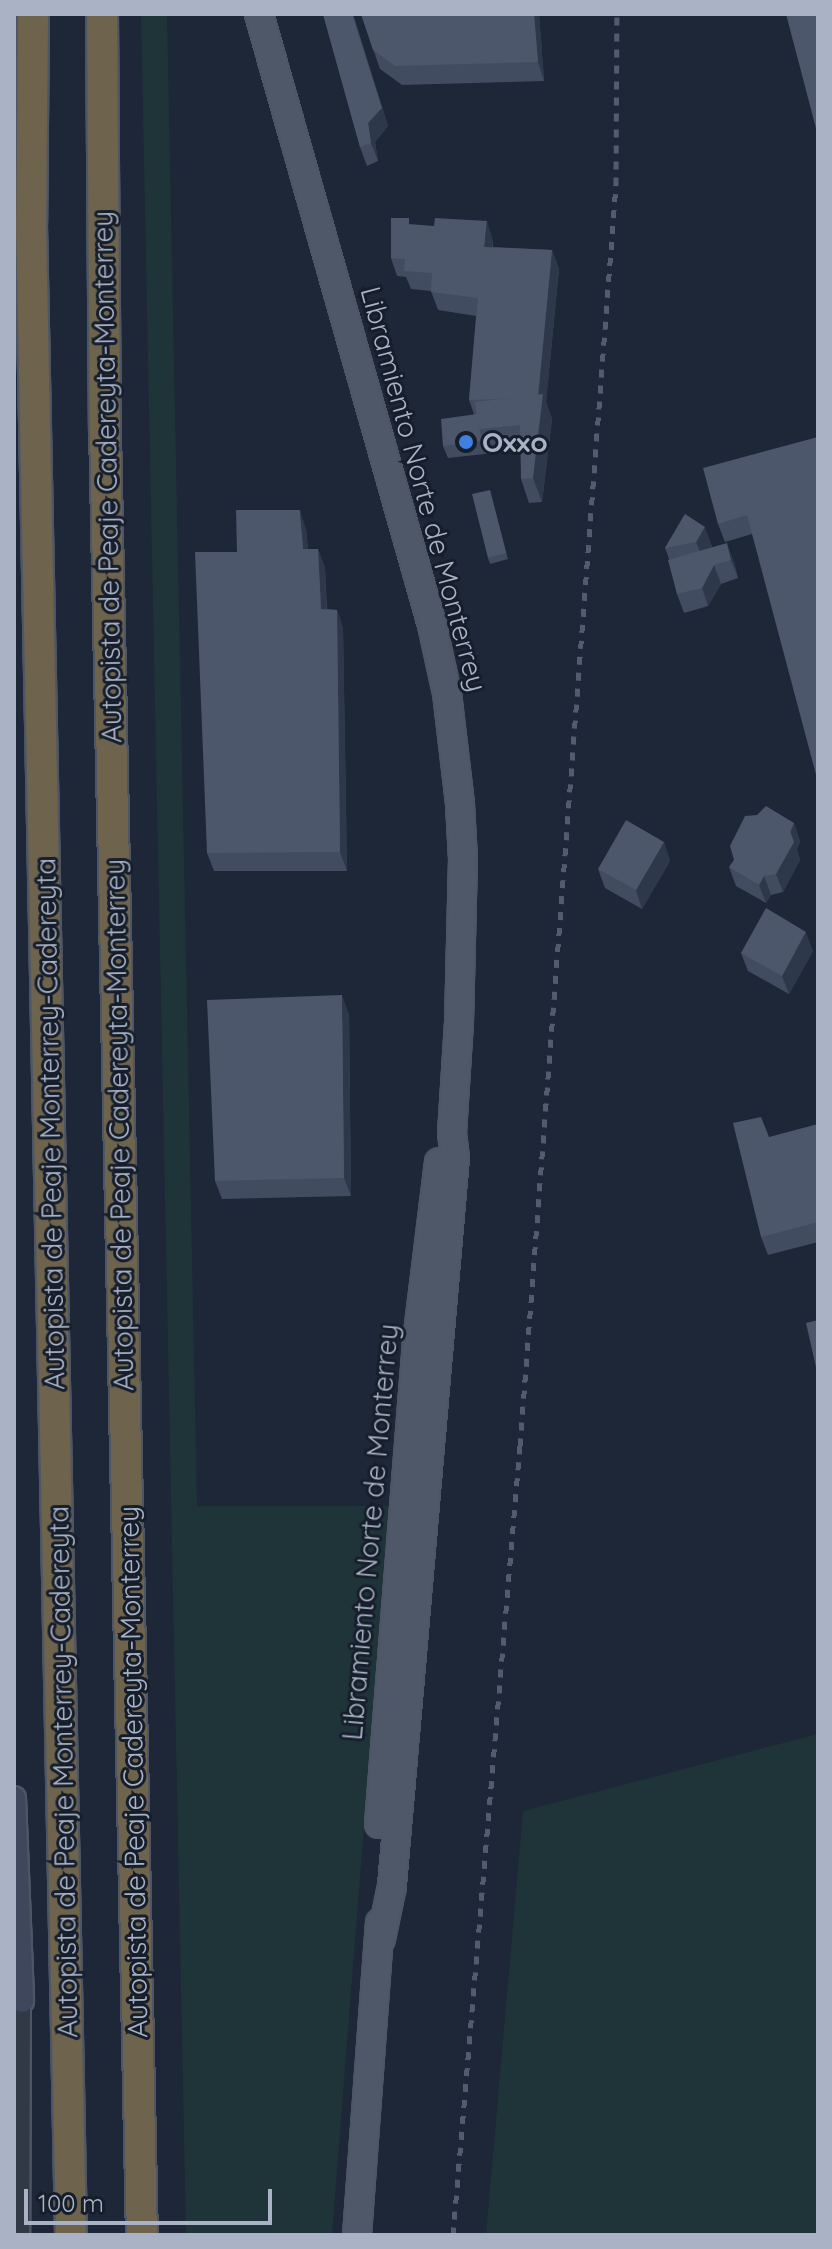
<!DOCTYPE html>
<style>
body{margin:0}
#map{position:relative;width:832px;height:2249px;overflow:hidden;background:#1d2737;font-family:Quicksand,sans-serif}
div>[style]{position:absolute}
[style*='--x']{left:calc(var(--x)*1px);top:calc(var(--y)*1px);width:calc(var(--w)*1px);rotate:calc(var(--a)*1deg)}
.green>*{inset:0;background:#1f3438}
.roads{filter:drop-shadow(2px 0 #4e5666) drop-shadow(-2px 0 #4e5666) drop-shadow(0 2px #4e5666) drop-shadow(0 -2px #4e5666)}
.street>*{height:16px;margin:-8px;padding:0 8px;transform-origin:8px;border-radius:8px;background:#313947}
.secondary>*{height:22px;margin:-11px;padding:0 11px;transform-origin:11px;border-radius:11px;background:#3e475b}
.primary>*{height:26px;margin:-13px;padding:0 13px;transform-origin:13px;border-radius:13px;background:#4e5868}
.highway>*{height:30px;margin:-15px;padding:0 15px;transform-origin:15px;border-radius:15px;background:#6e634d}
.rail>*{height:5px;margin-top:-2.5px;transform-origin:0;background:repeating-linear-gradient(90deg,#525c6f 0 8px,transparent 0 16px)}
.wall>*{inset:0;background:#414c60}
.shaded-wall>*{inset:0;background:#2e384b}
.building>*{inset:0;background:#4c576b}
.dots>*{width:22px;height:22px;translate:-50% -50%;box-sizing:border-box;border:4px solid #161e2b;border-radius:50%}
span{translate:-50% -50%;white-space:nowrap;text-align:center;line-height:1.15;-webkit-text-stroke:6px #161e2b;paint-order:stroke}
.poi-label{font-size:28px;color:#aab3c5;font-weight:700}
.left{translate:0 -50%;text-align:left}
.street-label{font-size:28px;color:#aab3c5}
.frame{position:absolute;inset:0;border:16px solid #aab3c5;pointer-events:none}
.scale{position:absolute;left:24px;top:2189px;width:248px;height:36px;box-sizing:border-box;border:4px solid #aab3c5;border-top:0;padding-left:10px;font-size:24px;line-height:28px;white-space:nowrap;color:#aab3c5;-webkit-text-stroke:6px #161e2b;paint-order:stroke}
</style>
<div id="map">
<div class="green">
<div style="clip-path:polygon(141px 14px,167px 14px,197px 1506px,389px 1506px,332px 2235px,186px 2235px)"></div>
<div style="clip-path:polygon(818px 1734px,818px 2235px,486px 2235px,523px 1811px)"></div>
</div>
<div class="roads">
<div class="street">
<div style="--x:14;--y:2003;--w:8;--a:-14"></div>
<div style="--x:22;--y:2001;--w:234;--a:90.2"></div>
</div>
<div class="secondary">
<div style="--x:14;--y:1798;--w:203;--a:87.7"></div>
</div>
<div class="primary">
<div style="--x:259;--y:14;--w:635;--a:74.19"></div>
<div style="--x:432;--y:625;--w:70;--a:77.6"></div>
<div style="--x:447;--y:693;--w:112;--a:83.3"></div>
<div style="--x:460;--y:804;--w:55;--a:86.9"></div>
<div style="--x:463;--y:859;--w:163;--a:91.4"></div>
<div style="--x:459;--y:1022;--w:111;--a:93.6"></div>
<div style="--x:452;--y:1133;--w:25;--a:83"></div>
<div style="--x:455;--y:1158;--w:731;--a:94.95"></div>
<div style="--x:392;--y:1886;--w:54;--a:101.7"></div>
<div style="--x:379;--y:1824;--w:484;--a:-85.5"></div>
<div style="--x:417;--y:1341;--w:180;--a:-83"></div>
<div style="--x:357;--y:2235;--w:313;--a:-85.8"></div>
</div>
<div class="highway">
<div style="--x:33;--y:14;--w:210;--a:90.5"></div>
<div style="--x:31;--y:224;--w:2011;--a:88.86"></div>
<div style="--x:102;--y:14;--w:414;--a:89.6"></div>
<div style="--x:105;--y:428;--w:1807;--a:88.83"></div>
</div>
</div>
<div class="rail">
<div style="--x:453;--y:2235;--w:792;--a:-85.15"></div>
<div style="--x:520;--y:1446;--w:1265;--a:-85.65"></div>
<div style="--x:616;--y:185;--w:171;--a:-89.7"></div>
</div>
<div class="wall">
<div style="clip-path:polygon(323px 14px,353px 14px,388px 126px,375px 142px,378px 161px,367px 166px,360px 147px)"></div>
<div style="clip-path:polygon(361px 14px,539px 14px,544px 81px,402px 85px,380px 69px)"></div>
<div style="clip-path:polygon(412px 225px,493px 240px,493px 247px,552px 250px,559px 269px,546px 402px,552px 419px,542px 502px,529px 503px,521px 479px,521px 450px,448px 458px,443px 446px,474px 414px,469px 400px,476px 316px,438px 310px,431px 291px,411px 289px,406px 277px,397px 276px,391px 258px)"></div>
<div style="clip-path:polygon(818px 437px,752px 534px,725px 542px,718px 524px)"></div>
<div style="clip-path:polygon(490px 490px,508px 559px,490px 564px,488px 558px)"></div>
<div style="clip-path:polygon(685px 514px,712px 546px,711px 548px,734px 562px,738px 578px,721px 584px,708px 606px,684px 613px,677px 594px,669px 559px,665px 548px)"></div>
<div style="clip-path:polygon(306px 529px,308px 549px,318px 549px,325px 568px,327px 609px,337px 610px,343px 628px,347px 871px,214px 871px,207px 853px,237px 552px)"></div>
<div style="clip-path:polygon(794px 823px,800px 842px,797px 849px,800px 860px,783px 892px,771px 895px,766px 903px,736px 886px,729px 867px)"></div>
<div style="clip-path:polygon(664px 842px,670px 861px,642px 909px,605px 888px,598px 869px)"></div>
<div style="clip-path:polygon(813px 951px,789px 994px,748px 971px,741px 953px)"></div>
<div style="clip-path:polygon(349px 1014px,351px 1196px,222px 1199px,215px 1181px)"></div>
<div style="clip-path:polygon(818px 1124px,818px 1242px,768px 1255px,761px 1237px)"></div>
</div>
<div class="shaded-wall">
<div style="clip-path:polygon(352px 14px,388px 126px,375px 142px,378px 161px,371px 143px)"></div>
<div style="clip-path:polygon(534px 14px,539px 14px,544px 81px,538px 62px)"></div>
<div style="clip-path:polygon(487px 221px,493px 240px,491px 265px,484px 247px)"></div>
<div style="clip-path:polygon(552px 250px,559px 269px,546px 402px,552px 419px,542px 502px,533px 478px,538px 399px)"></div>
<div style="clip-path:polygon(300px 510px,306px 529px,310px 568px,303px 549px)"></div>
<div style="clip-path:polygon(705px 527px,712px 546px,703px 560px,696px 542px)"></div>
<div style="clip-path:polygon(727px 543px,734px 562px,738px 578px,731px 560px)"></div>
<div style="clip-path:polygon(318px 549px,325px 568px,327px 628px,321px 609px)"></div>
<div style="clip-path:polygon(714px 565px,721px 584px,708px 606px,702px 588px)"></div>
<div style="clip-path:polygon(337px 610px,343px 628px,347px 871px,340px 852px)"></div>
<div style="clip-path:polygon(794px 823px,800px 842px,797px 849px,800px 860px,783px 892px,776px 874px)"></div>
<div style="clip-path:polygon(664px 842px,670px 861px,642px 909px,636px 890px)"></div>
<div style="clip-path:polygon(764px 876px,771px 895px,766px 903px,759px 885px)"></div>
<div style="clip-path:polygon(806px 932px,813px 951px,789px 994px,782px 976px)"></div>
<div style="clip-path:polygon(342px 995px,349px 1014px,351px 1196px,344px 1178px)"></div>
</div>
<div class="building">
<div style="clip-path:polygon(323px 14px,352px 14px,382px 108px,368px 123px,371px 143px,360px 147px)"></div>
<div style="clip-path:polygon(361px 14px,534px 14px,538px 62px,395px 66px,373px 50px)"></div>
<div style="clip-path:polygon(786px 14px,818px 14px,818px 136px)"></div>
<div style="clip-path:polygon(391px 218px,409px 218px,409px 224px,434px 226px,435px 218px,487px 221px,484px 247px,552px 250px,538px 395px,499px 399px,469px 400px,478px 298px,431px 292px,432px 273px,404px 271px,405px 259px,391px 258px)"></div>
<div style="clip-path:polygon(543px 394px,533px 478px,521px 479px,520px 425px,479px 429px,475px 402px)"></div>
<div style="clip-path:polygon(477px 414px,479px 429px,483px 441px,443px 446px,441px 419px)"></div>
<div style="clip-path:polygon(818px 437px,818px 782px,747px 515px,718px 524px,703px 468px)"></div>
<div style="clip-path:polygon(490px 490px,506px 553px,488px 558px,472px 494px)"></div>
<div style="clip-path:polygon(236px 510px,300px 510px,303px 549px,318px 549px,321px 609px,337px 610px,340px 852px,207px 853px,195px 552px,237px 552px)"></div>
<div style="clip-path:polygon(685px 514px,705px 527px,696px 542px,665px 548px)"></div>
<div style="clip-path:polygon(727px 543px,731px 560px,714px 565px,702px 588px,677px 594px,668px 560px)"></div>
<div style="clip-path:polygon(766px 806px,794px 823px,790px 831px,794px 842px,776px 874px,764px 876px,759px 885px,729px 867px,734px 860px,730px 846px,745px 816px,757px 815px)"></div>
<div style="clip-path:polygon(626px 820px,664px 842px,636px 890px,598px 869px)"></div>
<div style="clip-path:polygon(766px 908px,806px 932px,782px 976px,741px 953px)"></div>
<div style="clip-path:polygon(342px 995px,344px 1178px,215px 1181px,207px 1000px)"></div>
<div style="clip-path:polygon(761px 1117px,769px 1137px,818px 1124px,818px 1222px,761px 1237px,733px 1123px)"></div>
<div style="clip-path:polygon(818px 1320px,818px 1376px,806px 1323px)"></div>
</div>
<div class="dots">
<div style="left:466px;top:442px;background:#3f7fe0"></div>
</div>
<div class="poi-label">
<span class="left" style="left:482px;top:442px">Oxxo</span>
</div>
<div class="street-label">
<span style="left:107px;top:477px;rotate:-91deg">Autopista de Peaje Cadereyta-Monterrey</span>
<span style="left:424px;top:489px;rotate:75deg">Libramiento Norte de Monterrey</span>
<span style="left:50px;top:1124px;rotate:-91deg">Autopista de Peaje Monterrey-Cadereyta</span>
<span style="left:119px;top:1125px;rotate:-91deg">Autopista de Peaje Cadereyta-Monterrey</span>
<span style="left:370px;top:1532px;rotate:-85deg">Libramiento Norte de Monterrey</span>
<span style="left:63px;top:1772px;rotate:-91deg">Autopista de Peaje Monterrey-Cadereyta</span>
<span style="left:133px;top:1772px;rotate:-91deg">Autopista de Peaje Cadereyta-Monterrey</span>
</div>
<div class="frame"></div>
<div class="scale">100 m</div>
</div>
